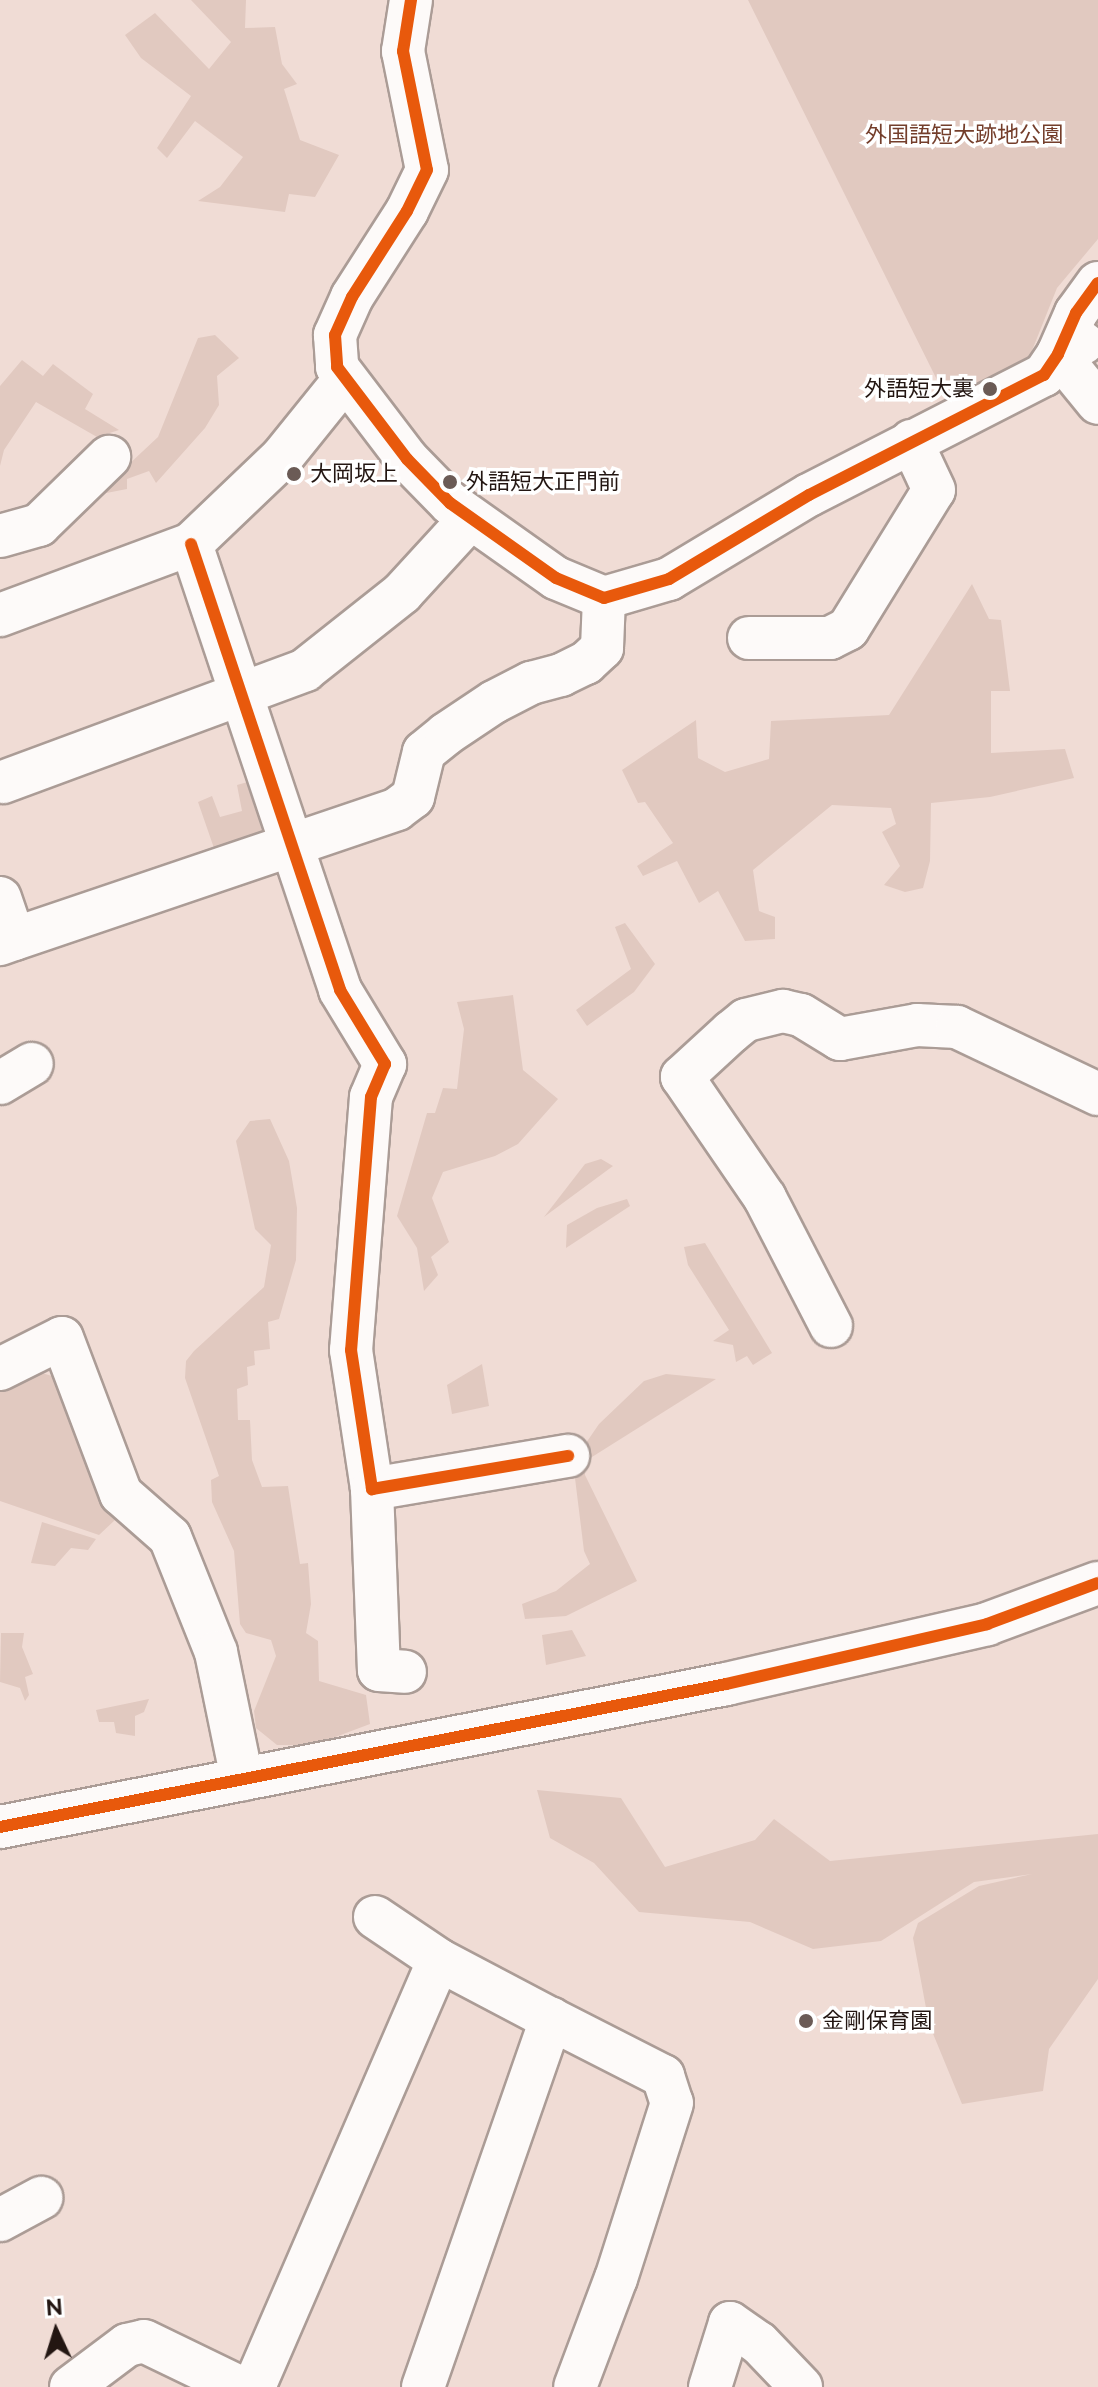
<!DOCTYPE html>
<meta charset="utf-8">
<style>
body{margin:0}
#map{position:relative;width:1098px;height:2387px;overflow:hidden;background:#f0dcd5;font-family:Raleway,"Noto Sans JP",sans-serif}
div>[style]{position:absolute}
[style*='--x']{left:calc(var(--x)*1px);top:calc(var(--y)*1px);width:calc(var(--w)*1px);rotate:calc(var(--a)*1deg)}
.green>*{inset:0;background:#e1c9c0}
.roads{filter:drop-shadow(2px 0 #ab9c96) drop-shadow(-2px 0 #ab9c96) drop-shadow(0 2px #ab9c96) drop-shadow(0 -2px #ab9c96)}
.minor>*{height:42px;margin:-21px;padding:0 21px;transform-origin:21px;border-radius:21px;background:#fdfaf9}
.cycleway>*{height:12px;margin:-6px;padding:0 6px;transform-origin:6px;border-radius:6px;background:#e8590c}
.dots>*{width:22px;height:22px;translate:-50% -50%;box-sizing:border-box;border:4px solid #fff;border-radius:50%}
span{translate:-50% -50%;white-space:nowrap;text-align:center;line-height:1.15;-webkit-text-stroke:7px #fff;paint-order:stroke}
.park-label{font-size:22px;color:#743e2b}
.poi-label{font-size:22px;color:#231612}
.right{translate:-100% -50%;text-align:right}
.left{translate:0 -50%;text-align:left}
.north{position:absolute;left:16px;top:2291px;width:80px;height:80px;-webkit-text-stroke:6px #fff;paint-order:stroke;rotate:356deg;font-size:22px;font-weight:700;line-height:32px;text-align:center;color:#231612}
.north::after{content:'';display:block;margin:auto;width:28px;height:36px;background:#231612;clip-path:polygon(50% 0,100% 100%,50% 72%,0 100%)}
</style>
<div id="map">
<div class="green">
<div style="clip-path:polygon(191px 0,246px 0,245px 28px,275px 27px,282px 64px,297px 84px,284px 89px,300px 140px,339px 155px,315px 197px,289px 194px,285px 212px,198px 201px,220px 187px,243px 157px,195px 121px,167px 158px,157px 148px,191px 96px,141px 58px,125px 35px,155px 13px,209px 69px,231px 42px)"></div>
<div style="clip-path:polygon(748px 0,1098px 0,1098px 239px,1057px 288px,1027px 363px,948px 402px)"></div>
<div style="clip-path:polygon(215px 335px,239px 358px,217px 376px,219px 405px,205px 428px,156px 483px,149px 471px,127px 479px,127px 489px,96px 495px,158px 437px,198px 338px)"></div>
<div style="clip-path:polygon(22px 360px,43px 376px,53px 364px,93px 394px,85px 409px,119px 430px,97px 437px,36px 402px,4px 450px,0 466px,0 386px)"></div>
<div style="clip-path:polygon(972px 584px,989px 619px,1001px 620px,1010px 691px,991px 691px,991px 753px,1065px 749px,1074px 778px,990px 797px,931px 803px,930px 861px,923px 888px,905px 892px,884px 885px,900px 866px,882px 832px,896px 824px,891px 808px,832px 805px,753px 870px,759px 911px,775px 917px,775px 939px,745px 941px,718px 891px,699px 903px,677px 861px,643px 876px,637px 866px,673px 843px,645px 802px,638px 803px,622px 770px,696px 720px,698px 758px,725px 772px,769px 759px,771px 721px,889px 715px)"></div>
<div style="clip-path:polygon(251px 781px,267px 834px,215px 851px,198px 802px,212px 796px,220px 817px,242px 811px,237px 785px)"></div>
<div style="clip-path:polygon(625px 923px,655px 964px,634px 992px,587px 1026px,576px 1010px,631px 969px,615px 927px)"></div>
<div style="clip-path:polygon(513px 995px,523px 1070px,558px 1099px,518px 1144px,495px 1156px,443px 1172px,432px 1198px,449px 1242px,431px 1257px,438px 1275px,424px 1291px,417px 1248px,397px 1216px,427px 1113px,435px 1113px,443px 1088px,457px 1089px,464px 1029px,457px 1002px)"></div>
<div style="clip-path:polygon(270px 1119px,289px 1161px,297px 1208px,296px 1260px,279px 1319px,268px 1322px,270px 1349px,254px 1351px,255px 1365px,247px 1367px,248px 1385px,237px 1389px,238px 1420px,250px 1420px,252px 1460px,262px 1487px,288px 1486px,300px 1564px,308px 1563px,311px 1604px,306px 1633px,318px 1641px,319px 1681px,366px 1695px,370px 1724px,314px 1745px,277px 1745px,256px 1728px,254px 1711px,276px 1656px,271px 1640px,246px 1633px,240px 1624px,234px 1551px,212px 1502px,211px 1480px,219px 1476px,185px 1378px,186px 1361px,194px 1351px,264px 1287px,271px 1245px,255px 1229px,236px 1141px,250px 1121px)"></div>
<div style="clip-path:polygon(601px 1159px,613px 1166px,544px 1217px,585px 1164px)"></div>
<div style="clip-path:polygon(627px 1199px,630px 1206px,566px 1248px,567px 1225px,597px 1208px)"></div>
<div style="clip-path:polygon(705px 1243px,772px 1353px,753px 1365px,747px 1356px,736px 1362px,733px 1345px,713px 1341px,729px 1330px,688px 1265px,684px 1247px)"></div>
<div style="clip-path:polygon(482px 1364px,489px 1406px,452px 1414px,447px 1385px)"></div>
<div style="clip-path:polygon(35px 1371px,52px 1376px,60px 1390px,99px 1498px,115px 1520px,99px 1535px,0 1501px,0 1390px)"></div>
<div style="clip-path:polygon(666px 1374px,716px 1379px,584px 1462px,585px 1475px,637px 1581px,566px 1616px,525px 1619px,522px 1604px,556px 1591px,590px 1564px,584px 1551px,573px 1462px,599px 1424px,644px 1381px)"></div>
<div style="clip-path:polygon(42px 1522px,96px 1539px,88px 1550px,71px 1548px,55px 1566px,31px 1563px)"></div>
<div style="clip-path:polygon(572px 1630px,586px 1656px,546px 1665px,542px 1635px)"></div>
<div style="clip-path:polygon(1px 1633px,24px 1633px,22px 1647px,33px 1674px,25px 1677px,29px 1695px,25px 1701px,20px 1688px,0 1682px)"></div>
<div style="clip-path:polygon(149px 1699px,144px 1712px,135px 1716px,135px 1736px,116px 1733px,114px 1722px,99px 1722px,96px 1710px)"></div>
<div style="clip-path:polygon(537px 1790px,621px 1798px,665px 1867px,755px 1840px,774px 1819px,830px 1861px,1098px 1834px,1098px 1979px,1049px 2049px,1043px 2091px,962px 2104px,929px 2024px,913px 1938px,918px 1923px,979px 1886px,1032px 1874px,974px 1882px,881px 1941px,813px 1949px,750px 1922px,639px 1912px,594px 1863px,550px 1838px)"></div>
</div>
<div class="roads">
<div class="minor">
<div style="--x:411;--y:0;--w:52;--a:98.9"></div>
<div style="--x:403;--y:51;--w:121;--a:78.6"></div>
<div style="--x:427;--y:170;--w:46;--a:116"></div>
<div style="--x:407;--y:211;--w:102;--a:122.6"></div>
<div style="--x:352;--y:297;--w:42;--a:114.1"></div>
<div style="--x:335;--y:335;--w:32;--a:86"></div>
<div style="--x:337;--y:367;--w:116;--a:52.7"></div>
<div style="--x:407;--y:459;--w:62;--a:45.7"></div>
<div style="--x:450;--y:503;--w:130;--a:35.3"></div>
<div style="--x:556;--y:578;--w:52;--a:22.6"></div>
<div style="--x:604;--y:598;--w:68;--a:-16.3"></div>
<div style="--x:669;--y:579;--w:163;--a:-31"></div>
<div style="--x:809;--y:495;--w:264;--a:-27.1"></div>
<div style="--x:1044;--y:375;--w:25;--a:-56"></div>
<div style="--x:1058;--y:354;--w:45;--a:-66.3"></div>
<div style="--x:1076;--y:313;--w:37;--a:-54"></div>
<div style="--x:1083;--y:343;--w:27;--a:156"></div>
<div style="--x:1058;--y:354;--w:63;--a:50.8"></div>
<div style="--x:0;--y:536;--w:41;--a:-15.8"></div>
<div style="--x:39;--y:525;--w:98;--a:-44.2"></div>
<div style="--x:191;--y:544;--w:470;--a:71.5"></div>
<div style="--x:340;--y:990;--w:87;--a:58.7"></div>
<div style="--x:385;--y:1064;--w:36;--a:113"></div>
<div style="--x:371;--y:1097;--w:254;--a:94.5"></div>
<div style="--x:351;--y:1350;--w:141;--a:81.4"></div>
<div style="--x:372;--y:1489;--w:199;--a:-9.6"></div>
<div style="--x:0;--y:615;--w:204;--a:-20.4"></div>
<div style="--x:191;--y:544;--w:126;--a:-43.7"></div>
<div style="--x:282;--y:457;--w:100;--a:-51.1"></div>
<div style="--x:749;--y:638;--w:81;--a:0"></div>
<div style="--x:830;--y:638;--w:20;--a:-27"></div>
<div style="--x:848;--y:629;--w:163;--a:-58.3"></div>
<div style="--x:934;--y:490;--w:54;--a:-115.1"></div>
<div style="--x:3;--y:782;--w:322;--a:-20.3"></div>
<div style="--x:305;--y:670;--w:124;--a:-38.4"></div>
<div style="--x:402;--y:593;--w:99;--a:-47.5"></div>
<div style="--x:0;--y:898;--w:43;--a:71.1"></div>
<div style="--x:14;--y:939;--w:15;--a:160"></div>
<div style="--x:14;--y:939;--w:404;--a:-18.7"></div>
<div style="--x:397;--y:809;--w:20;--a:-37"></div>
<div style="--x:413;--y:797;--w:46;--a:-76.3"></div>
<div style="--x:424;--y:752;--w:28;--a:-39"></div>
<div style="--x:446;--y:734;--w:58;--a:-33.7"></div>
<div style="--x:494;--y:702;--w:42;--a:-27.2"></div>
<div style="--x:531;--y:683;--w:31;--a:-15"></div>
<div style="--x:561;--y:675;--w:28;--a:-26"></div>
<div style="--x:586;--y:663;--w:22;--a:-43"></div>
<div style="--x:602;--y:648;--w:50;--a:-87.7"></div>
<div style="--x:0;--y:1083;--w:37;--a:-31"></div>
<div style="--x:831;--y:1326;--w:144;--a:-117.3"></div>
<div style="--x:765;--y:1198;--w:147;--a:-124.4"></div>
<div style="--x:682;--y:1077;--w:67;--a:-42.6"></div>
<div style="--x:731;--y:1032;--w:19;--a:-39"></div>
<div style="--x:746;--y:1020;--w:38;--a:-14"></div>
<div style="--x:783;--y:1011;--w:18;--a:13"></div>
<div style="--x:801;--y:1015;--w:46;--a:31.6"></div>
<div style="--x:840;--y:1039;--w:78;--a:-10.3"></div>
<div style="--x:917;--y:1025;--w:40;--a:2.9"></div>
<div style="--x:957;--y:1027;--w:156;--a:25.4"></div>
<div style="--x:0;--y:1369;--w:69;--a:-26.6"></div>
<div style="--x:62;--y:1338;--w:167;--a:69.3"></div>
<div style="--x:121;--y:1494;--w:65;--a:41.3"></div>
<div style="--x:170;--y:1537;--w:124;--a:68.2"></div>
<div style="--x:216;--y:1652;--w:130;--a:78.4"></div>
<div style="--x:372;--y:1489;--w:181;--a:87.8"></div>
<div style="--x:379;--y:1670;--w:26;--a:4"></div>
<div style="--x:0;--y:1827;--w:740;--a:-11.14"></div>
<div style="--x:726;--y:1684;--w:268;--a:-12.9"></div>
<div style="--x:987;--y:1624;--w:118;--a:-20.3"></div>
<div style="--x:375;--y:1917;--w:77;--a:33.9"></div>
<div style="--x:439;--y:1960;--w:127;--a:27.8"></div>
<div style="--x:0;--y:2220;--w:47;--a:-28.2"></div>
<div style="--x:71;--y:2387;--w:70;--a:-36.9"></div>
<div style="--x:127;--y:2345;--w:17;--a:-13"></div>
<div style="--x:144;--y:2341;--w:106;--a:25.8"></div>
<div style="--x:254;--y:2387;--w:465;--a:-66.6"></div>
<div style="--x:423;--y:2387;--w:390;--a:-70.8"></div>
<div style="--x:551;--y:2019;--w:126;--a:27"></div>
<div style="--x:663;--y:2076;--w:28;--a:72"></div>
<div style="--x:672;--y:2103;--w:184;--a:107.7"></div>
<div style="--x:616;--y:2278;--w:116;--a:110.6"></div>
<div style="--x:710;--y:2387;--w:67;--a:-72.6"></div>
<div style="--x:730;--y:2323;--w:35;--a:35"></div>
<div style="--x:759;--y:2343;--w:61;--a:46.3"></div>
</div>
</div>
<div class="cycleway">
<div style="--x:411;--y:0;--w:52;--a:98.9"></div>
<div style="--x:403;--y:51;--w:121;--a:78.6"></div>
<div style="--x:427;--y:170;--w:46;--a:116"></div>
<div style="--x:407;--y:211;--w:102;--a:122.6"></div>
<div style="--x:352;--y:297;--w:42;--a:114.1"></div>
<div style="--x:335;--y:335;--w:32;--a:86"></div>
<div style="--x:337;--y:367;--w:116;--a:52.7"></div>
<div style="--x:407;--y:459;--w:62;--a:45.7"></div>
<div style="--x:450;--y:503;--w:130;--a:35.3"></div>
<div style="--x:556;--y:578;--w:52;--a:22.6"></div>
<div style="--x:604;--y:598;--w:68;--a:-16.3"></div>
<div style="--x:669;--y:579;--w:163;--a:-31"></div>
<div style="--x:809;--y:495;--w:264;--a:-27.1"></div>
<div style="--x:1044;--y:375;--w:25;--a:-56"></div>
<div style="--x:1058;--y:354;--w:45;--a:-66.3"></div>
<div style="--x:1076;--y:313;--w:37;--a:-54"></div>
<div style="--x:191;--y:544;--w:470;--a:71.5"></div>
<div style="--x:340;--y:990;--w:87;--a:58.7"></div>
<div style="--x:385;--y:1064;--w:36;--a:113"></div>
<div style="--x:371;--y:1097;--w:254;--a:94.5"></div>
<div style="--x:351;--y:1350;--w:141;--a:81.4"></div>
<div style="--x:372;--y:1489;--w:199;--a:-9.6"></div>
<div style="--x:0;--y:1827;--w:740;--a:-11.14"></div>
<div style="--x:726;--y:1684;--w:268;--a:-12.9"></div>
<div style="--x:987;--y:1624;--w:118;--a:-20.3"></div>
</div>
<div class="dots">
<div style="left:990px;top:389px;background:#6b5b56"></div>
<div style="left:294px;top:474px;background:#6b5b56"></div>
<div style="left:450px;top:482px;background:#6b5b56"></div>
<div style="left:806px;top:2021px;background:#6b5b56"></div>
</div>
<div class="park-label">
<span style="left:964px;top:135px">外国語短大跡地公園</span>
</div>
<div class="poi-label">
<span class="right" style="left:974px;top:389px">外語短大裏</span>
<span class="left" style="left:310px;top:474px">大岡坂上</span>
<span class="left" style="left:466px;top:482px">外語短大正門前</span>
<span class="left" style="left:822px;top:2021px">金剛保育園</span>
</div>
<div class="north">N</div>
</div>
